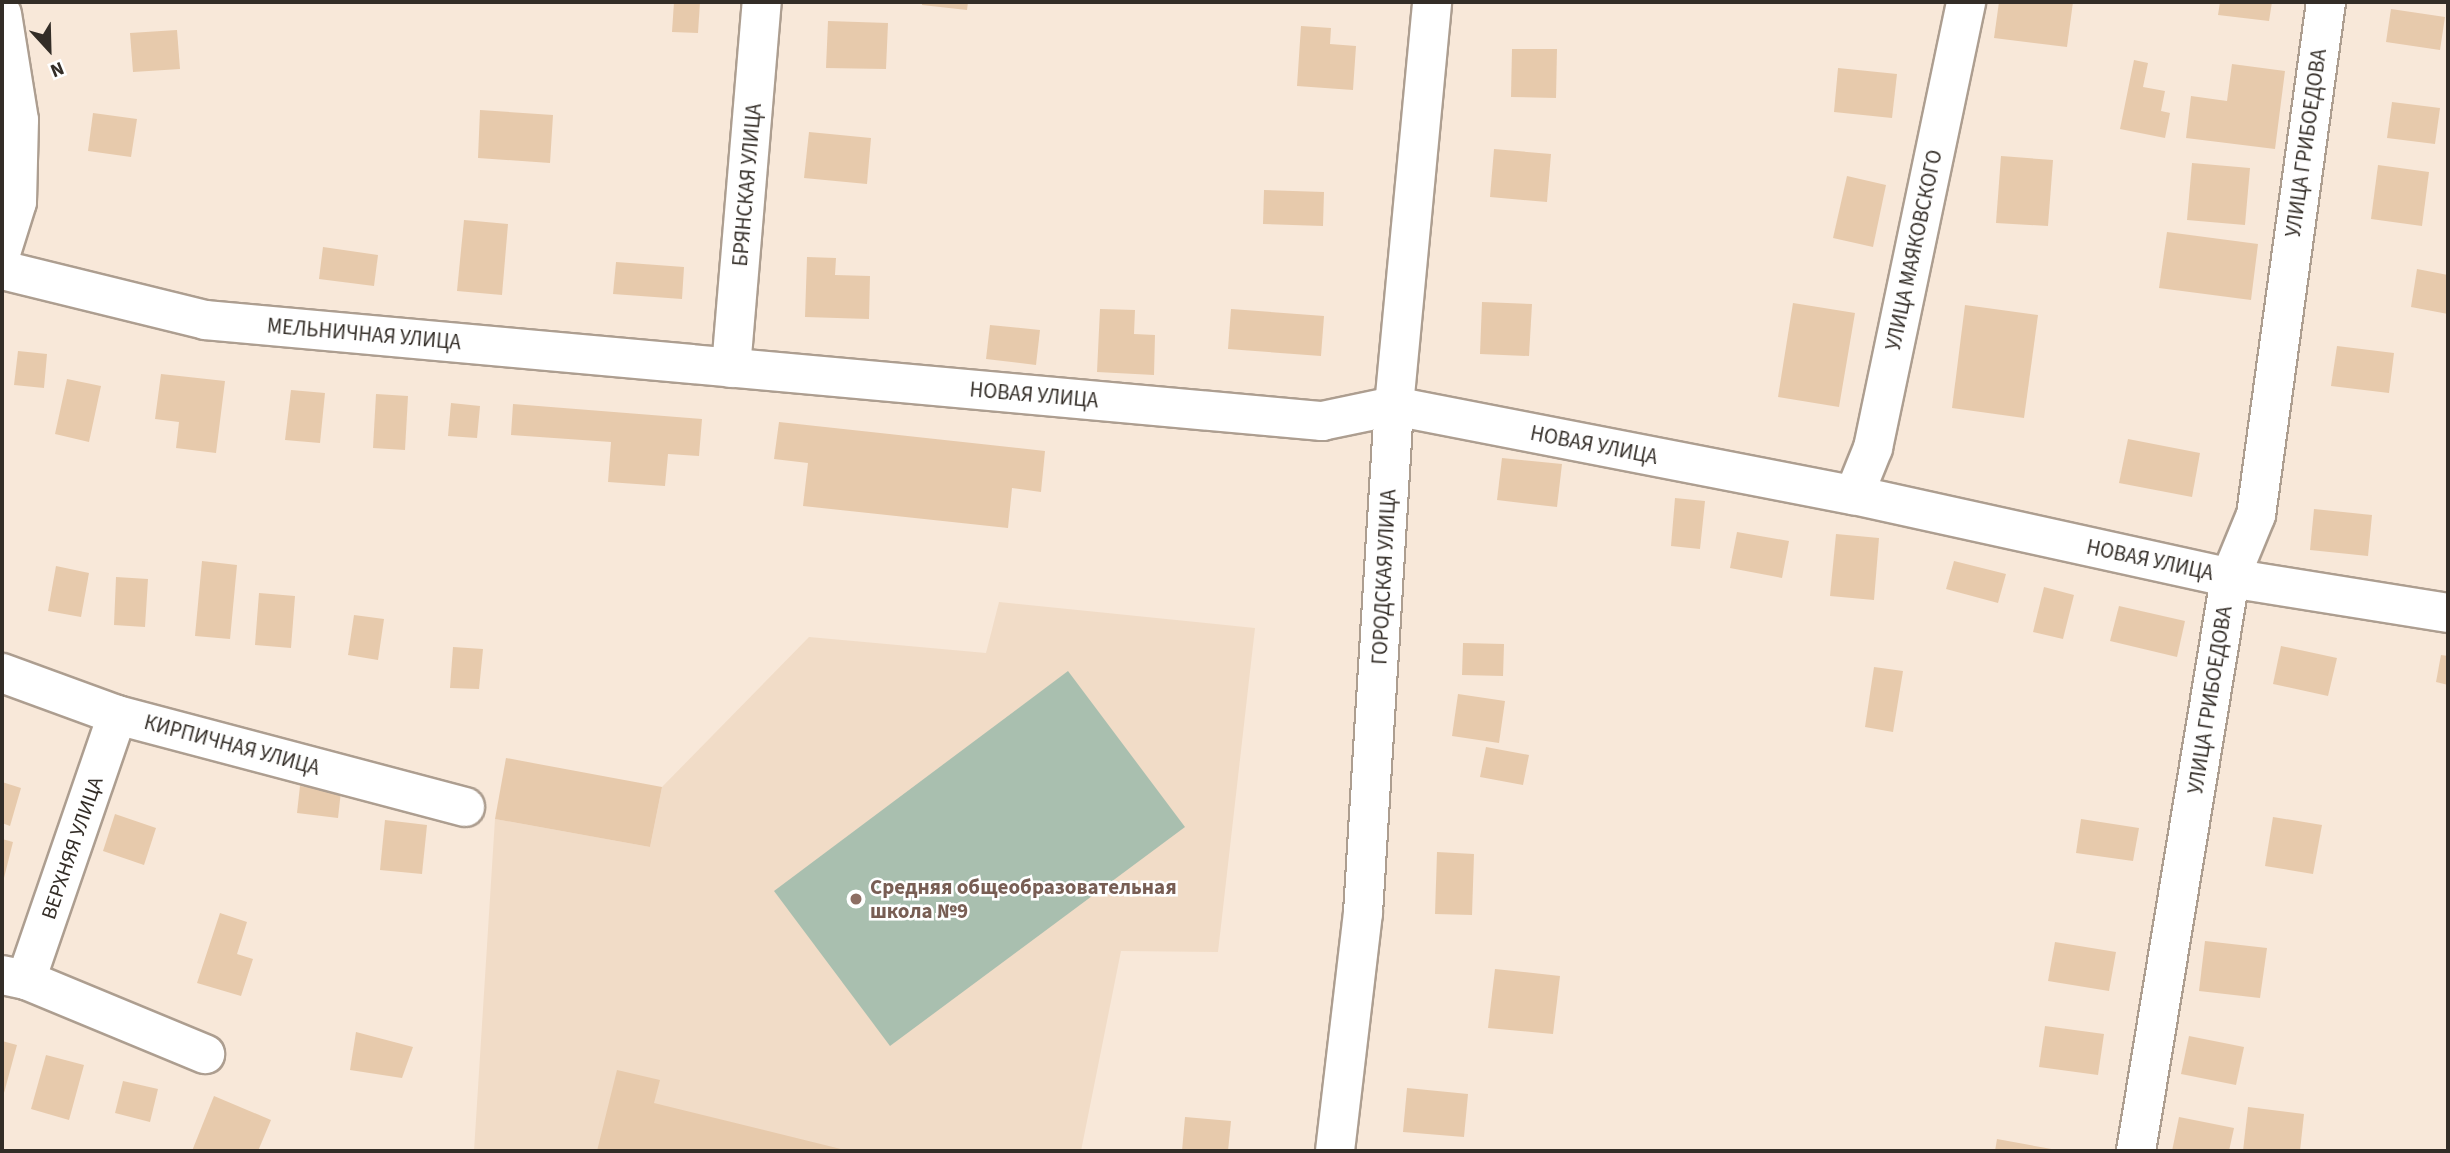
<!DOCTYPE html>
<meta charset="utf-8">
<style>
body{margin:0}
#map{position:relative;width:2450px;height:1153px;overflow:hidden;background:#f8e8d9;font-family:"Source Sans 3",sans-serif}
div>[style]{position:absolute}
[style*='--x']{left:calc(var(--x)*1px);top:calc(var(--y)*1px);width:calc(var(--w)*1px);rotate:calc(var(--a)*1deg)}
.built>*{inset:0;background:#f1dcc7}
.green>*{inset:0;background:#a9bfaf}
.building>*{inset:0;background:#e7caac}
.roads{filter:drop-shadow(2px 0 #ad9e90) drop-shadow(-2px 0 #ad9e90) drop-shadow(0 2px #ad9e90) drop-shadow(0 -2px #ad9e90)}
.minor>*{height:38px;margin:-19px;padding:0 19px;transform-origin:19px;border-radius:19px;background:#fff}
.dots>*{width:19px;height:19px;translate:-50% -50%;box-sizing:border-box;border:4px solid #fff;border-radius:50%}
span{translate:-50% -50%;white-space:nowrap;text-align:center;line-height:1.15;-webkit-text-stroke:5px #fff;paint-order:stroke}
.street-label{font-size:21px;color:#332d27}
.education-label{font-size:21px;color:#785e54;font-weight:700}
.left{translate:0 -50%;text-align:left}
.frame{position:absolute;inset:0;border:4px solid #332d27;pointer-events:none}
.north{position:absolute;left:14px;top:14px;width:70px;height:70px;-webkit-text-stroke:5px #fff;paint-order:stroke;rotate:158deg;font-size:19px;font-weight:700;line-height:28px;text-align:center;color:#332d27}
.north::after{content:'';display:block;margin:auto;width:24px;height:32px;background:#332d27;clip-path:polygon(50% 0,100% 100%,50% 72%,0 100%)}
</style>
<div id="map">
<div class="built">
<div style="clip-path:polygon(999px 602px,1255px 628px,1218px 952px,1121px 951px,1081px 1151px,474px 1151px,495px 819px,650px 847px,662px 787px,809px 637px,986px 653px)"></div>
</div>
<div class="green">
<div style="clip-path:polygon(1068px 671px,1185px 827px,890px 1046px,774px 891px)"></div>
</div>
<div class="building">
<div style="clip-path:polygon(674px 2px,700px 2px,698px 33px,672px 32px)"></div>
<div style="clip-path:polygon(922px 2px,968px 2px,967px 10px,922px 5px)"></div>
<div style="clip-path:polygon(1999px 2px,2073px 2px,2067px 47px,1994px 38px)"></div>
<div style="clip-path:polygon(2220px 2px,2272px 2px,2269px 21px,2218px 15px)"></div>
<div style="clip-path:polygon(2391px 9px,2445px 17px,2440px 50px,2386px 42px)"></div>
<div style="clip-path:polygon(828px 21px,888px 23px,886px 69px,826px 68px)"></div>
<div style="clip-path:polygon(1301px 26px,1331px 28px,1330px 44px,1356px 46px,1353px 90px,1297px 86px)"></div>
<div style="clip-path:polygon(177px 30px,180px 69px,133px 72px,130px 33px)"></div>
<div style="clip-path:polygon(1512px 49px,1557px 49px,1556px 98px,1511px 97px)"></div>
<div style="clip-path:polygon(2134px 60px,2148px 63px,2143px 87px,2165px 91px,2161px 111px,2170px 113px,2165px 138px,2120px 129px)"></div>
<div style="clip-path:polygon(2232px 64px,2285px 71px,2275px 149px,2186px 138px,2191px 96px,2227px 101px)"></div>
<div style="clip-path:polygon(1838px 68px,1897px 74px,1892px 118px,1834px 112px)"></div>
<div style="clip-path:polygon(2392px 102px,2440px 108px,2435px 144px,2387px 138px)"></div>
<div style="clip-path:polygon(480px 110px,553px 115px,550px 163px,478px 158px)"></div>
<div style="clip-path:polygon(93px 113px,137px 119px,131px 157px,88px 151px)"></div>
<div style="clip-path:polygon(809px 132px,871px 138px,867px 184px,804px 178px)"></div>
<div style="clip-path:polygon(1494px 149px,1551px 154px,1547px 202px,1490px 197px)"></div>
<div style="clip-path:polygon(2001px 156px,2053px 160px,2048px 226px,1996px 223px)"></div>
<div style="clip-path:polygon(2192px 163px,2250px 168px,2245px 225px,2187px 220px)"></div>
<div style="clip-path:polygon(2378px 165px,2429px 172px,2422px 226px,2371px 219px)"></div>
<div style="clip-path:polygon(1847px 176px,1886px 185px,1873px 247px,1833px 238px)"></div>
<div style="clip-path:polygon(1264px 190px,1324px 192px,1323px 226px,1263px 224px)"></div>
<div style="clip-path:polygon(464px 220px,508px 224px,502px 295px,457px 291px)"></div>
<div style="clip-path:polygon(2167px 232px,2258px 244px,2251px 300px,2159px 288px)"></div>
<div style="clip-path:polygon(323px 247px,378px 255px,374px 286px,319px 279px)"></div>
<div style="clip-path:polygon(807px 257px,836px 258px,835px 275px,870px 276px,869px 319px,805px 317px)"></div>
<div style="clip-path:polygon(616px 262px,684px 267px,682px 299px,613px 294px)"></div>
<div style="clip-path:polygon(2417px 269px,2448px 275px,2448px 314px,2411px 307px)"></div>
<div style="clip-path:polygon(1482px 302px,1532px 304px,1529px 356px,1480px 354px)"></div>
<div style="clip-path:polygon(1793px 303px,1855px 313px,1839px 407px,1778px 397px)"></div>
<div style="clip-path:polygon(1965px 305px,2038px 315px,2024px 418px,1952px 408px)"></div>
<div style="clip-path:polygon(1100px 309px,1135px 310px,1134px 334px,1155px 335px,1154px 375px,1097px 372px)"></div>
<div style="clip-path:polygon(1231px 309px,1324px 316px,1321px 356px,1228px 349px)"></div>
<div style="clip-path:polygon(990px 325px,1040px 330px,1036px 365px,986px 359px)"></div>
<div style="clip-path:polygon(2337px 346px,2394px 353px,2389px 393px,2331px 386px)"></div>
<div style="clip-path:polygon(18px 351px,47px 354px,44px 388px,14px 385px)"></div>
<div style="clip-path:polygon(161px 374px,225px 381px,216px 453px,176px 448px,179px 422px,155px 419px)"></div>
<div style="clip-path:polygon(67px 379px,101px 386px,89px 442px,55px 434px)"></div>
<div style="clip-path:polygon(291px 390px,325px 393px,320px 443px,285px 440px)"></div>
<div style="clip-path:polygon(376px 394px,408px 396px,405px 450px,373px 448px)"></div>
<div style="clip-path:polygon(451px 403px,480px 406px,477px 438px,448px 436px)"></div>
<div style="clip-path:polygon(513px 404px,702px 419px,699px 456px,668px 454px,665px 486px,608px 482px,611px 442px,511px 435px)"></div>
<div style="clip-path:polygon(779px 422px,1045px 451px,1041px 492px,1012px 488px,1008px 528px,803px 506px,808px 463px,774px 459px)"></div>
<div style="clip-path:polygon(2128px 439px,2200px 453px,2192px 497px,2119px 483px)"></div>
<div style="clip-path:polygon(1502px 458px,1562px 464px,1557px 507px,1497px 500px)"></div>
<div style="clip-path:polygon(1675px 498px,1705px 501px,1700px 549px,1671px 546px)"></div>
<div style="clip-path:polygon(2314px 509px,2372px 515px,2368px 556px,2310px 550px)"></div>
<div style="clip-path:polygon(1737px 532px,1789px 541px,1782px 578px,1730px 568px)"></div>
<div style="clip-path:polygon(1836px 534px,1879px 538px,1874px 600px,1830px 596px)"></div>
<div style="clip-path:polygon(202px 561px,237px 565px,230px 639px,195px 636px)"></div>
<div style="clip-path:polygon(1954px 561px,2006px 574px,1998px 603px,1946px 589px)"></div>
<div style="clip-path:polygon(56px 566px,89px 573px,81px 617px,48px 611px)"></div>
<div style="clip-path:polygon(116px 577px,148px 579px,145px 627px,114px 625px)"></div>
<div style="clip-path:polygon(2044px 587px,2074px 595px,2063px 639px,2033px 632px)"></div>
<div style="clip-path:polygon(259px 593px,295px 596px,291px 648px,255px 645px)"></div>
<div style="clip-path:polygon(2119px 606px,2185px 621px,2177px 657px,2110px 641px)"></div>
<div style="clip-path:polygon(354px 615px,384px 619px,378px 660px,348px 655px)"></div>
<div style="clip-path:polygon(1463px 643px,1504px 644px,1503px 676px,1462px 675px)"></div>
<div style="clip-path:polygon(2281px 646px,2337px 658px,2328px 696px,2273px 684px)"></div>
<div style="clip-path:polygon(453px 647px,483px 649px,479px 689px,450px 688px)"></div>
<div style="clip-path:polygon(2441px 655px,2448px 656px,2448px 685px,2436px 682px)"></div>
<div style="clip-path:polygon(1874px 667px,1903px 671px,1893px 732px,1865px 727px)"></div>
<div style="clip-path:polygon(1458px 694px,1505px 701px,1499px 743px,1452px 736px)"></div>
<div style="clip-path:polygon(1486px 747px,1529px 755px,1523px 785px,1480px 777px)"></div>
<div style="clip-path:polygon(506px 758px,662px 787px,650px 847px,495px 819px)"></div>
<div style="clip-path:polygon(2px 782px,21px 788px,10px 826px,2px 823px)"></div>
<div style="clip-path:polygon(300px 786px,341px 791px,338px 818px,297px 813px)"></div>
<div style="clip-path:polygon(115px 814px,156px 828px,144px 865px,103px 851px)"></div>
<div style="clip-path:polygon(2273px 817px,2322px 825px,2313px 874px,2265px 866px)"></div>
<div style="clip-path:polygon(2081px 819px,2139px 828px,2133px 861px,2076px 853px)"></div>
<div style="clip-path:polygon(385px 820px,427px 825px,422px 874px,380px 870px)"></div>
<div style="clip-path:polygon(2px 839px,13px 842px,3px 882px,2px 881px)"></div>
<div style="clip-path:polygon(1437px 852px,1474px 854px,1472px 915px,1435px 914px)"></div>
<div style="clip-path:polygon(220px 913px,247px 922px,237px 954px,253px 959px,241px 996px,197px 983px)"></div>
<div style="clip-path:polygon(2205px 941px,2267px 948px,2260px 998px,2199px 991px)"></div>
<div style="clip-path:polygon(2055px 942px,2116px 952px,2109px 991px,2048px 981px)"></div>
<div style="clip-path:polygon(1495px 969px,1560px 976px,1553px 1034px,1488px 1028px)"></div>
<div style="clip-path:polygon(2045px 1026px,2104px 1034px,2098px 1075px,2039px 1067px)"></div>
<div style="clip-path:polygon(356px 1032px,413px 1047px,402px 1078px,350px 1070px)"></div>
<div style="clip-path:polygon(2189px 1036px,2244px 1047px,2236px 1085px,2181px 1074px)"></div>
<div style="clip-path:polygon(2px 1041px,17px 1045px,4px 1093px,2px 1092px)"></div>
<div style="clip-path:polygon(46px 1055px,84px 1065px,69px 1120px,31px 1109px)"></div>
<div style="clip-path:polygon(617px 1070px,660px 1080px,654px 1103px,849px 1151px,597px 1151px)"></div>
<div style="clip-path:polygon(123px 1081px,158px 1089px,150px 1122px,115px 1113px)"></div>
<div style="clip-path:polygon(1407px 1088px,1468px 1094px,1464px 1137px,1403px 1132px)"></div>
<div style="clip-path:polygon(214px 1096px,271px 1120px,258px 1151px,192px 1151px)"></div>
<div style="clip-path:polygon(2248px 1107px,2304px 1114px,2300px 1151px,2243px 1151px)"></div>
<div style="clip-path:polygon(1185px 1117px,1231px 1121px,1228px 1151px,1182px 1151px)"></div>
<div style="clip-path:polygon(2179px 1117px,2234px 1128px,2229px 1151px,2172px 1151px)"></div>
<div style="clip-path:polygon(1997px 1139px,2057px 1150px,2057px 1151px,1995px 1151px)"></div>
</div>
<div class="roads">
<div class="minor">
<div style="--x:2;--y:14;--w:107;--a:80.9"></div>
<div style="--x:19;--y:120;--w:82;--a:91.4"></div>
<div style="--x:17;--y:202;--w:50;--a:107.4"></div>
<div style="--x:2;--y:270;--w:209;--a:13.8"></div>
<div style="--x:205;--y:320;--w:1122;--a:5.17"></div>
<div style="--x:1322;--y:421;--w:74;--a:-11.8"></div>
<div style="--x:1394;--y:406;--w:469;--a:11"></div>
<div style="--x:1854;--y:495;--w:385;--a:12.4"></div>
<div style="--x:2230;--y:578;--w:221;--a:9.1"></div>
<div style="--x:731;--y:368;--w:367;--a:-85.2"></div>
<div style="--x:1854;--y:495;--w:51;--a:-68"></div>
<div style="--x:1873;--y:448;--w:456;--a:-78.2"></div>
<div style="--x:2;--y:673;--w:122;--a:20.1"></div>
<div style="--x:117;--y:715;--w:360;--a:14.8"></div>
<div style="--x:2;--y:975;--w:25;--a:12"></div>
<div style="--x:26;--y:980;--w:194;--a:22.5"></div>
<div style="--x:26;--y:980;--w:280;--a:-71"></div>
<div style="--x:1335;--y:1151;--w:240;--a:-83.3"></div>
<div style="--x:1363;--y:913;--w:508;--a:-86.5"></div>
<div style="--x:1394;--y:406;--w:406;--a:-84.6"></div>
<div style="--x:2136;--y:1151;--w:581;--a:-80.68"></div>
<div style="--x:2230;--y:578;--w:68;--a:-67.6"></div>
<div style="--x:2256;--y:515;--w:518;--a:-82.23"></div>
</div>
</div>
<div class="dots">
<div style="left:856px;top:899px;background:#8d6e63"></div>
</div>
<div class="street-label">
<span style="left:2306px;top:143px;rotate:-82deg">УЛИЦА ГРИБОЕДОВА</span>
<span style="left:747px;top:185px;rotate:-85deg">БРЯНСКАЯ УЛИЦА</span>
<span style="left:1914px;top:250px;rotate:-78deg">УЛИЦА МАЯКОВСКОГО</span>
<span style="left:364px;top:334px;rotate:5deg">МЕЛЬНИЧНАЯ УЛИЦА</span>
<span style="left:1034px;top:395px;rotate:5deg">НОВАЯ УЛИЦА</span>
<span style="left:1594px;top:445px;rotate:11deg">НОВАЯ УЛИЦА</span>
<span style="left:2150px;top:560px;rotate:12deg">НОВАЯ УЛИЦА</span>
<span style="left:1384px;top:577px;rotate:-87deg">ГОРОДСКАЯ УЛИЦА</span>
<span style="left:2210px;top:700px;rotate:-81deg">УЛИЦА ГРИБОЕДОВА</span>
<span style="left:232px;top:745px;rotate:15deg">КИРПИЧНАЯ УЛИЦА</span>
<span style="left:72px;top:848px;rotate:-71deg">ВЕРХНЯЯ УЛИЦА</span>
</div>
<div class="education-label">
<span class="left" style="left:870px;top:899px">Средняя общеобразовательная<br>школа №9</span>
</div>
<div class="frame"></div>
<div class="north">N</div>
</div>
